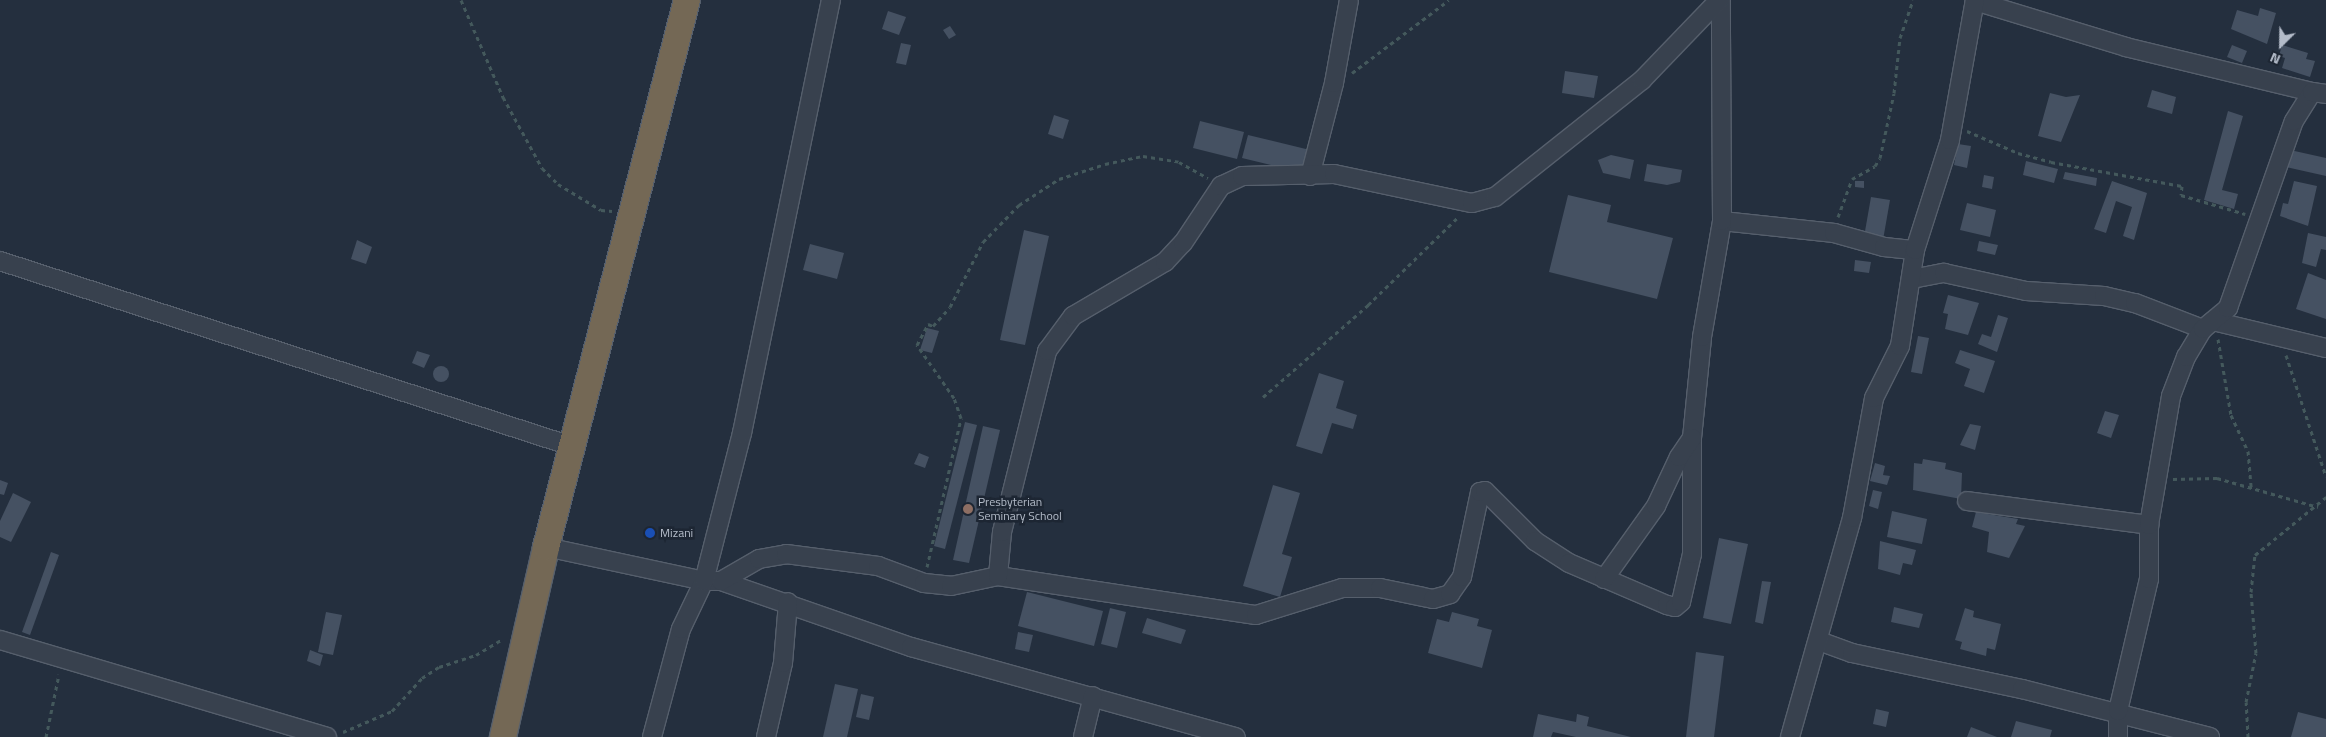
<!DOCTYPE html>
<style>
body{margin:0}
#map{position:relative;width:2326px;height:737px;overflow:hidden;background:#242f3e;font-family:"Titillium Web",sans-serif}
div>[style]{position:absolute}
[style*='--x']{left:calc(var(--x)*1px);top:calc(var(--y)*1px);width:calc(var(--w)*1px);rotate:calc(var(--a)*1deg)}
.building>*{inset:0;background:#455162}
.round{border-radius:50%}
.path>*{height:3px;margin-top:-1.5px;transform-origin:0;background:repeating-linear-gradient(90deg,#44595c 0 4px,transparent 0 8px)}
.roads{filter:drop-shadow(1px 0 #565f6c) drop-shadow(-1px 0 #565f6c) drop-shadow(0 1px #565f6c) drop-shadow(0 -1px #565f6c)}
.minor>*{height:18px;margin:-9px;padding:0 9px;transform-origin:9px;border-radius:9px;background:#38414e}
.highway>*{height:26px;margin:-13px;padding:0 13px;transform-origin:13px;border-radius:13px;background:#746855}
.dots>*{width:14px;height:14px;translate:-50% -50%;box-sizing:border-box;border:2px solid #1d2633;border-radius:50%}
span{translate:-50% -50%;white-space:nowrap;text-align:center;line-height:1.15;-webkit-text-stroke:5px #1d2633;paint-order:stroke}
.poi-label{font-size:12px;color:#b4bcc9}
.left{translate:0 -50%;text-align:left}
.north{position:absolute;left:2256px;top:20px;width:50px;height:50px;-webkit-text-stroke:4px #1d2633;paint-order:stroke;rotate:203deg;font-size:14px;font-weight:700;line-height:20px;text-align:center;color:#b4bcc9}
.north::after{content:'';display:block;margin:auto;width:18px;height:22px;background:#b4bcc9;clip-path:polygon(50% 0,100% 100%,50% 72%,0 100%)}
</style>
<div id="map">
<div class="building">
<div style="clip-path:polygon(2260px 8px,2276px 13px,2267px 44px,2231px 29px,2237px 10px,2258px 16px)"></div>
<div style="clip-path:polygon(888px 11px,906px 17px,899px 35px,882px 29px)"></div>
<div style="clip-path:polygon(950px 26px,956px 35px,949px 39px,943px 30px)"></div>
<div style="clip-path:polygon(901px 43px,911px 45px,906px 65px,896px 63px)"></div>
<div style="clip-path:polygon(2232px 45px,2247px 51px,2242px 63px,2227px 57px)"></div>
<div style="clip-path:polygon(2282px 45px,2308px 53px,2306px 59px,2315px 61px,2310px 77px,2282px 68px,2285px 58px,2279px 56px)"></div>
<div style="clip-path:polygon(1565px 71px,1598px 76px,1594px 98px,1562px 93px)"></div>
<div style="clip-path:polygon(2152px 90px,2176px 97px,2172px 114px,2147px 107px)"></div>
<div style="clip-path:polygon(2050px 93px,2066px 97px,2080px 95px,2061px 142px,2038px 136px)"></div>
<div style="clip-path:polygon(2228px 111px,2243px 116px,2222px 190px,2238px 194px,2234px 209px,2204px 200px)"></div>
<div style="clip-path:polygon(1054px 115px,1069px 120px,1063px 139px,1048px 134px)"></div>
<div style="clip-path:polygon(1200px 121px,1244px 132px,1237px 159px,1193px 148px)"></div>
<div style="clip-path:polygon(1248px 135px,1310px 150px,1305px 173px,1242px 158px)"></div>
<div style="clip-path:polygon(1958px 144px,1971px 146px,1967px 168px,1954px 165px)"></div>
<div style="clip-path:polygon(2290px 150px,2326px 158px,2326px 176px,2286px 167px)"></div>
<div style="clip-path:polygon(1611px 155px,1634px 160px,1630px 179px,1603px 173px,1598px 160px)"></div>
<div style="clip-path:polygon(2026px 161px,2058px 169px,2054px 183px,2023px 175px)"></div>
<div style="clip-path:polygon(1647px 164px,1682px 170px,1680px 182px,1667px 185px,1644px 181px)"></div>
<div style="clip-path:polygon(2065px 172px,2097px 178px,2096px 186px,2063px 179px)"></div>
<div style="clip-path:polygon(1984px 175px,1994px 177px,1992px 189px,1982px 187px)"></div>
<div style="clip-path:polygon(1855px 181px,1864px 181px,1864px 188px,1855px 187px)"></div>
<div style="clip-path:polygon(2112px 181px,2147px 193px,2134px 240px,2123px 236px,2132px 207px,2116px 201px,2106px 233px,2094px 229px)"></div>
<div style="clip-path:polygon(2294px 181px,2317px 186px,2308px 226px,2280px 216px,2283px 203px,2288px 204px)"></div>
<div style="clip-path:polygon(1568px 195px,1611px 205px,1607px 222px,1673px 238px,1657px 299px,1549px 272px)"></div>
<div style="clip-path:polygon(1871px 197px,1890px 200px,1883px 240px,1864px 237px)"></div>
<div style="clip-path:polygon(1967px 203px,1996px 210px,1990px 237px,1960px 230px)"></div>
<div style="clip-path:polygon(1024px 230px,1049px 236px,1025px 345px,1000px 340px)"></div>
<div style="clip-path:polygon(2308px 233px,2326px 237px,2326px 250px,2321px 249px,2316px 267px,2302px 263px)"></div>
<div style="clip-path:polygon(357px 240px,372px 247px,366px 264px,351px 259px)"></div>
<div style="clip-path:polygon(1979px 241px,1998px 245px,1995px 255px,1977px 251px)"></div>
<div style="clip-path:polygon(810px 244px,844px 253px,837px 279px,803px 270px)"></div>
<div style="clip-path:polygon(1855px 260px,1871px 262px,1869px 273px,1854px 271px)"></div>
<div style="clip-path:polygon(2308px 273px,2326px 280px,2326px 319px,2296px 309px)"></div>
<div style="clip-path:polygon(1948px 295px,1979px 303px,1968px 335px,1945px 329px,1948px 314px,1943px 313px)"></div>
<div style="clip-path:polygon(1998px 315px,2008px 318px,1997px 352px,1978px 344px,1982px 334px,1991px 337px)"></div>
<div style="clip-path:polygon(927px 328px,939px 331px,932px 353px,920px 350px)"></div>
<div style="clip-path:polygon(1918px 336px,1929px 338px,1922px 374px,1911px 372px)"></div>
<div style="clip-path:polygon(1960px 350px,1995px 361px,1984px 393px,1964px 386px,1970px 369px,1955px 363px)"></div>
<div style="clip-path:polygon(417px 351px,430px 355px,424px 368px,412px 363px)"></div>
<div class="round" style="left:433px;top:366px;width:16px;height:16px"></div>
<div style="clip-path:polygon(1319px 373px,1344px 381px,1336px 408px,1357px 415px,1353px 429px,1332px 423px,1322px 454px,1296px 446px)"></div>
<div style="clip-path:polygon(2105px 411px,2119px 415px,2111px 438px,2097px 433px)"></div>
<div style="clip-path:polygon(965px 422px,977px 425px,945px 549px,934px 546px)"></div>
<div style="clip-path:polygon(1970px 424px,1981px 426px,1975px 450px,1960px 445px)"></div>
<div style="clip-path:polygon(983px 426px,1000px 430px,969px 563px,953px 560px)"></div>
<div style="clip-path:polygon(919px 453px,929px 457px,925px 468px,914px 464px)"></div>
<div style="clip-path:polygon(1923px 459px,1946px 463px,1945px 469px,1962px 473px,1961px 499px,1913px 490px,1914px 463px,1922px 464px)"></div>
<div style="clip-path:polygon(1875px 463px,1885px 466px,1883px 475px,1890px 476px,1887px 485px,1870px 481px)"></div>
<div style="clip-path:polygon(0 480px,8px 483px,4px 495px,0 494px)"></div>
<div style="clip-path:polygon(1273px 485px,1300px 493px,1282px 554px,1292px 557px,1280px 597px,1243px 586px)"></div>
<div style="clip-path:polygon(1873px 490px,1882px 492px,1878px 509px,1869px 506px)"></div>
<div style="clip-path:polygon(13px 493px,31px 502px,11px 542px,0 537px,0 521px)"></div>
<div style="clip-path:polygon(1892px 511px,1927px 519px,1922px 544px,1887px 537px)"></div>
<div style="clip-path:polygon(1976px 512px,2018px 519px,2016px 524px,2025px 526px,2009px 558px,1987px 552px,1989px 532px,1972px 527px)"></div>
<div style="clip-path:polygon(1719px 538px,1748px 544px,1731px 624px,1703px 618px)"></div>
<div style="clip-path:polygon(1880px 541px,1916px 550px,1912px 565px,1903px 563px,1900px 575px,1878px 569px)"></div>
<div style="clip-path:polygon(51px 552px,59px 555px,30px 635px,22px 632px)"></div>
<div style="clip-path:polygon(1762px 581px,1771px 582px,1763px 624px,1755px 622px)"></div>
<div style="clip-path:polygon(1027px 592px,1103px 611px,1094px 646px,1018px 626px)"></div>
<div style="clip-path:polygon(1894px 607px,1923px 614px,1919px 628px,1891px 622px)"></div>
<div style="clip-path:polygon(1110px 608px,1126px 612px,1117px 648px,1101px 644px)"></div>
<div style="clip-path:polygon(1965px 608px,1974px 611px,1973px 617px,2001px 624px,1995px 650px,1987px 648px,1986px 656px,1960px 649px,1962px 642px,1955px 640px)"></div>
<div style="clip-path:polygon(326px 612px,342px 615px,333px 655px,318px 652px)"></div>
<div style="clip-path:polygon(1452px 612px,1479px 619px,1477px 626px,1492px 630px,1482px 668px,1428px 653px,1437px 619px,1449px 622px)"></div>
<div style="clip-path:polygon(1147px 618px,1186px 630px,1181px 644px,1142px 633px)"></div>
<div style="clip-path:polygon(1018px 632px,1033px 635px,1029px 652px,1015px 649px)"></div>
<div style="clip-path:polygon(310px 650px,323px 655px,320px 666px,307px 661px)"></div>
<div style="clip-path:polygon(1696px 652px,1724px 656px,1714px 737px,1686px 737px)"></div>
<div style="clip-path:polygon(835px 684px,858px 689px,847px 737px,823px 737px)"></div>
<div style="clip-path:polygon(861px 694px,874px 697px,869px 720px,856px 717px)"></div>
<div style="clip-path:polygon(1876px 709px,1889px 712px,1886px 727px,1873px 724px)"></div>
<div style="clip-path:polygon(2298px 712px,2326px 719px,2326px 737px,2291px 737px)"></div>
<div style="clip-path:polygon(1538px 714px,1576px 722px,1577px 714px,1589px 717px,1587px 726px,1631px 737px,1576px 737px,1553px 732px,1551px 737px,1533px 737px)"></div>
<div style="clip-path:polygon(2016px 721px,2052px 730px,2050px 737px,2011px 737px)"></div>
<div style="clip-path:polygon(1971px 727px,1997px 737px,1967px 737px)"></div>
</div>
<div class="path">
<div style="--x:461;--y:0;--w:106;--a:66.6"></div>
<div style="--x:503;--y:97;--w:81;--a:61.2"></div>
<div style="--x:542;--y:168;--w:23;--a:45"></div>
<div style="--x:558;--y:184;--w:50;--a:31.2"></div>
<div style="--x:601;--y:210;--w:11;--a:5"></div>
<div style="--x:1352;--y:73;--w:121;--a:-37"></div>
<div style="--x:1967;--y:131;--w:56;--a:23.3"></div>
<div style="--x:2018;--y:153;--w:34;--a:15"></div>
<div style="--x:2051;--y:162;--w:133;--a:10.4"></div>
<div style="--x:2182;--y:186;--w:9;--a:96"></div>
<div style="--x:2181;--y:195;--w:67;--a:16.5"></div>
<div style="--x:1838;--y:217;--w:40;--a:-69.8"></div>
<div style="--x:1852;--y:179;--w:26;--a:-29"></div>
<div style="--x:1875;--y:166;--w:9;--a:-58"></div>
<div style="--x:1880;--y:158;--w:66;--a:-77.8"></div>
<div style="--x:1894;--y:93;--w:55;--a:-83.8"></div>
<div style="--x:1900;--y:38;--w:40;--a:-71.1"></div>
<div style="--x:2218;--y:339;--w:77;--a:80.3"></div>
<div style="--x:2231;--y:415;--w:40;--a:65"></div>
<div style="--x:2248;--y:451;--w:37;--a:85"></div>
<div style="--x:2286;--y:355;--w:128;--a:71.8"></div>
<div style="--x:1263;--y:397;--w:140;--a:-41.2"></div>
<div style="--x:1368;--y:305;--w:124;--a:-44.3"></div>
<div style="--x:2173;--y:479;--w:44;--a:-1.3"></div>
<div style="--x:2217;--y:478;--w:105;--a:16"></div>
<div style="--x:927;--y:567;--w:153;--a:-77.1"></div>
<div style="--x:961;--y:418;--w:21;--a:-109"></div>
<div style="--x:954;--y:398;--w:65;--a:-124.9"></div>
<div style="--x:917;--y:345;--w:24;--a:-62"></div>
<div style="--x:928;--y:324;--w:5;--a:22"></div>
<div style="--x:933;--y:326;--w:25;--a:-48"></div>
<div style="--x:950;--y:307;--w:73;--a:-63.1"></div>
<div style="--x:983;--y:242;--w:52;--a:-45.8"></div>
<div style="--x:1019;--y:205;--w:48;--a:-33"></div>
<div style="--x:1059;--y:179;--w:48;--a:-18.1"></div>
<div style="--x:1105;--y:164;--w:39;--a:-12"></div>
<div style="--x:1143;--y:156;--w:36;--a:9"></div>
<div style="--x:1179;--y:162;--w:33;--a:29"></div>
<div style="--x:343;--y:732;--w:53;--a:-23.2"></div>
<div style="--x:392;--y:711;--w:45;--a:-47.7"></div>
<div style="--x:422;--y:678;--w:20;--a:-33"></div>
<div style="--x:439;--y:667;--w:39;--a:-18"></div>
<div style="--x:476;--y:655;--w:31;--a:-31"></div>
<div style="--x:46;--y:737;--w:64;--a:-78.3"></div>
<div style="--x:2248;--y:737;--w:35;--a:-93"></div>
<div style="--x:2246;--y:702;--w:50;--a:-78.5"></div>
<div style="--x:2256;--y:653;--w:61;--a:-94.7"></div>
<div style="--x:2251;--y:592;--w:37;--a:-84"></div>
<div style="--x:2255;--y:555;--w:92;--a:-39.2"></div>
</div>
<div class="roads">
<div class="minor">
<div style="--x:1975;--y:1;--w:158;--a:16.9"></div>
<div style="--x:2126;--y:47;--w:191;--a:13.6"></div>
<div style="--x:1310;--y:176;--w:96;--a:-75.5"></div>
<div style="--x:1334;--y:83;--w:84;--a:-79.8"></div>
<div style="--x:1722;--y:221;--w:113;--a:6.1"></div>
<div style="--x:1834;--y:233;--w:52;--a:15.6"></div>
<div style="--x:1884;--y:247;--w:31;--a:6"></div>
<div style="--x:0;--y:261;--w:600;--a:17.95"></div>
<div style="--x:1912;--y:279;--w:33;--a:-11"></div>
<div style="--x:1944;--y:273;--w:84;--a:12.4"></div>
<div style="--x:2026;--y:291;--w:78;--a:3.7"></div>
<div style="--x:2104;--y:296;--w:32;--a:13"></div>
<div style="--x:2135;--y:303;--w:73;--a:20.9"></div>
<div style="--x:2213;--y:321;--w:116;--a:13.4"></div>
<div style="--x:1967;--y:501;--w:184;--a:7.5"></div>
<div style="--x:546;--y:547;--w:162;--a:12.1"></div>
<div style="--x:704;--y:581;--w:17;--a:0"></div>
<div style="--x:721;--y:581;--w:201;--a:19.2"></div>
<div style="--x:911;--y:647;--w:337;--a:15.5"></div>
<div style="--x:998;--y:576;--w:261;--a:8.6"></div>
<div style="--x:1256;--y:615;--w:90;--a:-17.4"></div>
<div style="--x:1342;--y:588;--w:38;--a:0"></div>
<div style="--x:1380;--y:588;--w:54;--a:11.7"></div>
<div style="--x:1433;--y:599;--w:18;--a:-16"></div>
<div style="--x:1450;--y:594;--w:21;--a:-55"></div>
<div style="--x:1462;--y:577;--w:87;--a:-78"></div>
<div style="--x:1480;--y:492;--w:5;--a:-11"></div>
<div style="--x:1485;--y:491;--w:71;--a:45"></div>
<div style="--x:1535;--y:541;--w:40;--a:32.9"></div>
<div style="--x:1569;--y:563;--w:107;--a:23.2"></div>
<div style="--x:1667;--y:605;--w:8;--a:14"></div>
<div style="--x:1675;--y:607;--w:8;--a:-40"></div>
<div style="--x:1681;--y:602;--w:49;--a:-77.1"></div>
<div style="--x:1692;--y:554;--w:116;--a:-90"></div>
<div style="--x:1692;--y:438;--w:101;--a:-84.3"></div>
<div style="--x:1702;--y:337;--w:118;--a:-80.2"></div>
<div style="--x:1722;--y:221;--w:221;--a:-90.3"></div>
<div style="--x:1604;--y:579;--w:90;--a:-54.5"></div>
<div style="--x:1656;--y:506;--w:54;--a:-64.9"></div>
<div style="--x:1679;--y:457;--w:23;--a:-56"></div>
<div style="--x:721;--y:581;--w:44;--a:-30.1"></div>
<div style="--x:759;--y:559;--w:27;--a:-10"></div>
<div style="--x:786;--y:554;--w:93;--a:7.4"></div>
<div style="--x:878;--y:566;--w:49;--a:20.3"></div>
<div style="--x:924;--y:583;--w:27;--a:6"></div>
<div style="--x:951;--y:586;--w:48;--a:-12"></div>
<div style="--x:998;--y:576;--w:44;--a:-84.8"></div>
<div style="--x:1002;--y:532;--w:187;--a:-76"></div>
<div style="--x:1047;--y:351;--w:44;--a:-53.4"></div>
<div style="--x:1073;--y:316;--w:107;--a:-30.4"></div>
<div style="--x:1165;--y:262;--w:26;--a:-47"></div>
<div style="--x:1183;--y:243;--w:69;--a:-56.3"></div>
<div style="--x:1221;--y:186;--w:23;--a:-25"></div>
<div style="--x:1242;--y:176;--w:92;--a:-1.2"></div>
<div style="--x:1334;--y:174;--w:141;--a:11.9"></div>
<div style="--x:1472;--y:203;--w:24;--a:-15"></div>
<div style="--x:1495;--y:197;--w:188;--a:-38.5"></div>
<div style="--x:1642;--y:80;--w:111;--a:-46.1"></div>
<div style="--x:0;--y:640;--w:341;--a:16.5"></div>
<div style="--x:1819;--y:641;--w:35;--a:20"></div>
<div style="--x:1852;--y:653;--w:174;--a:12"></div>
<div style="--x:2022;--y:689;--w:194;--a:14.3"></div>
<div style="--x:652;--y:737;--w:112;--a:-75"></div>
<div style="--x:681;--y:629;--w:53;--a:-64.4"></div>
<div style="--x:704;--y:581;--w:153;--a:-75.6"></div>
<div style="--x:742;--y:433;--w:442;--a:-78.4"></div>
<div style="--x:766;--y:737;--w:76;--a:-77.1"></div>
<div style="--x:783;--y:663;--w:61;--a:-85.3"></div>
<div style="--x:1083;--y:737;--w:42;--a:-76.3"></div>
<div style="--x:1790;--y:737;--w:228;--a:-74.2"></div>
<div style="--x:1852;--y:518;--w:122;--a:-79.6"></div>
<div style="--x:1874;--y:398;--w:58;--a:-63.4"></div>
<div style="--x:1900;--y:346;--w:97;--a:-81.1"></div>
<div style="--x:1915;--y:250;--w:115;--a:-72.3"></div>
<div style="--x:1950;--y:140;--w:142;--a:-79.9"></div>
<div style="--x:2118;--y:737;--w:26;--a:-90"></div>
<div style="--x:2118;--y:711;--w:136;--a:-76.8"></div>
<div style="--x:2149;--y:579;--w:54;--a:-90"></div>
<div style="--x:2149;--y:525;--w:131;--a:-80.3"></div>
<div style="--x:2171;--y:396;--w:42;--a:-69"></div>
<div style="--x:2186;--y:357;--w:33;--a:-59"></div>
<div style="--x:2203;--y:329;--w:33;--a:-40"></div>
<div style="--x:2228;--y:308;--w:198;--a:-70.6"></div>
<div style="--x:2294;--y:121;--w:34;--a:-58"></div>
<div style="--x:2312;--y:92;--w:14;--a:8"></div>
</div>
<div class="highway">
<div style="--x:503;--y:737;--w:195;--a:-77.2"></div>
<div style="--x:546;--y:547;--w:565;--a:-75.55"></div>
</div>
</div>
<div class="dots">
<div style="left:968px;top:509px;background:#8d6e63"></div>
<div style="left:650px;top:533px;background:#1a4fb4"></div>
</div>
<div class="poi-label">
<span class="left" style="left:978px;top:509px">Presbyterian<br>Seminary School</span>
<span class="left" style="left:660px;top:533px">Mizani</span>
</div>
<div class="north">N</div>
</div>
